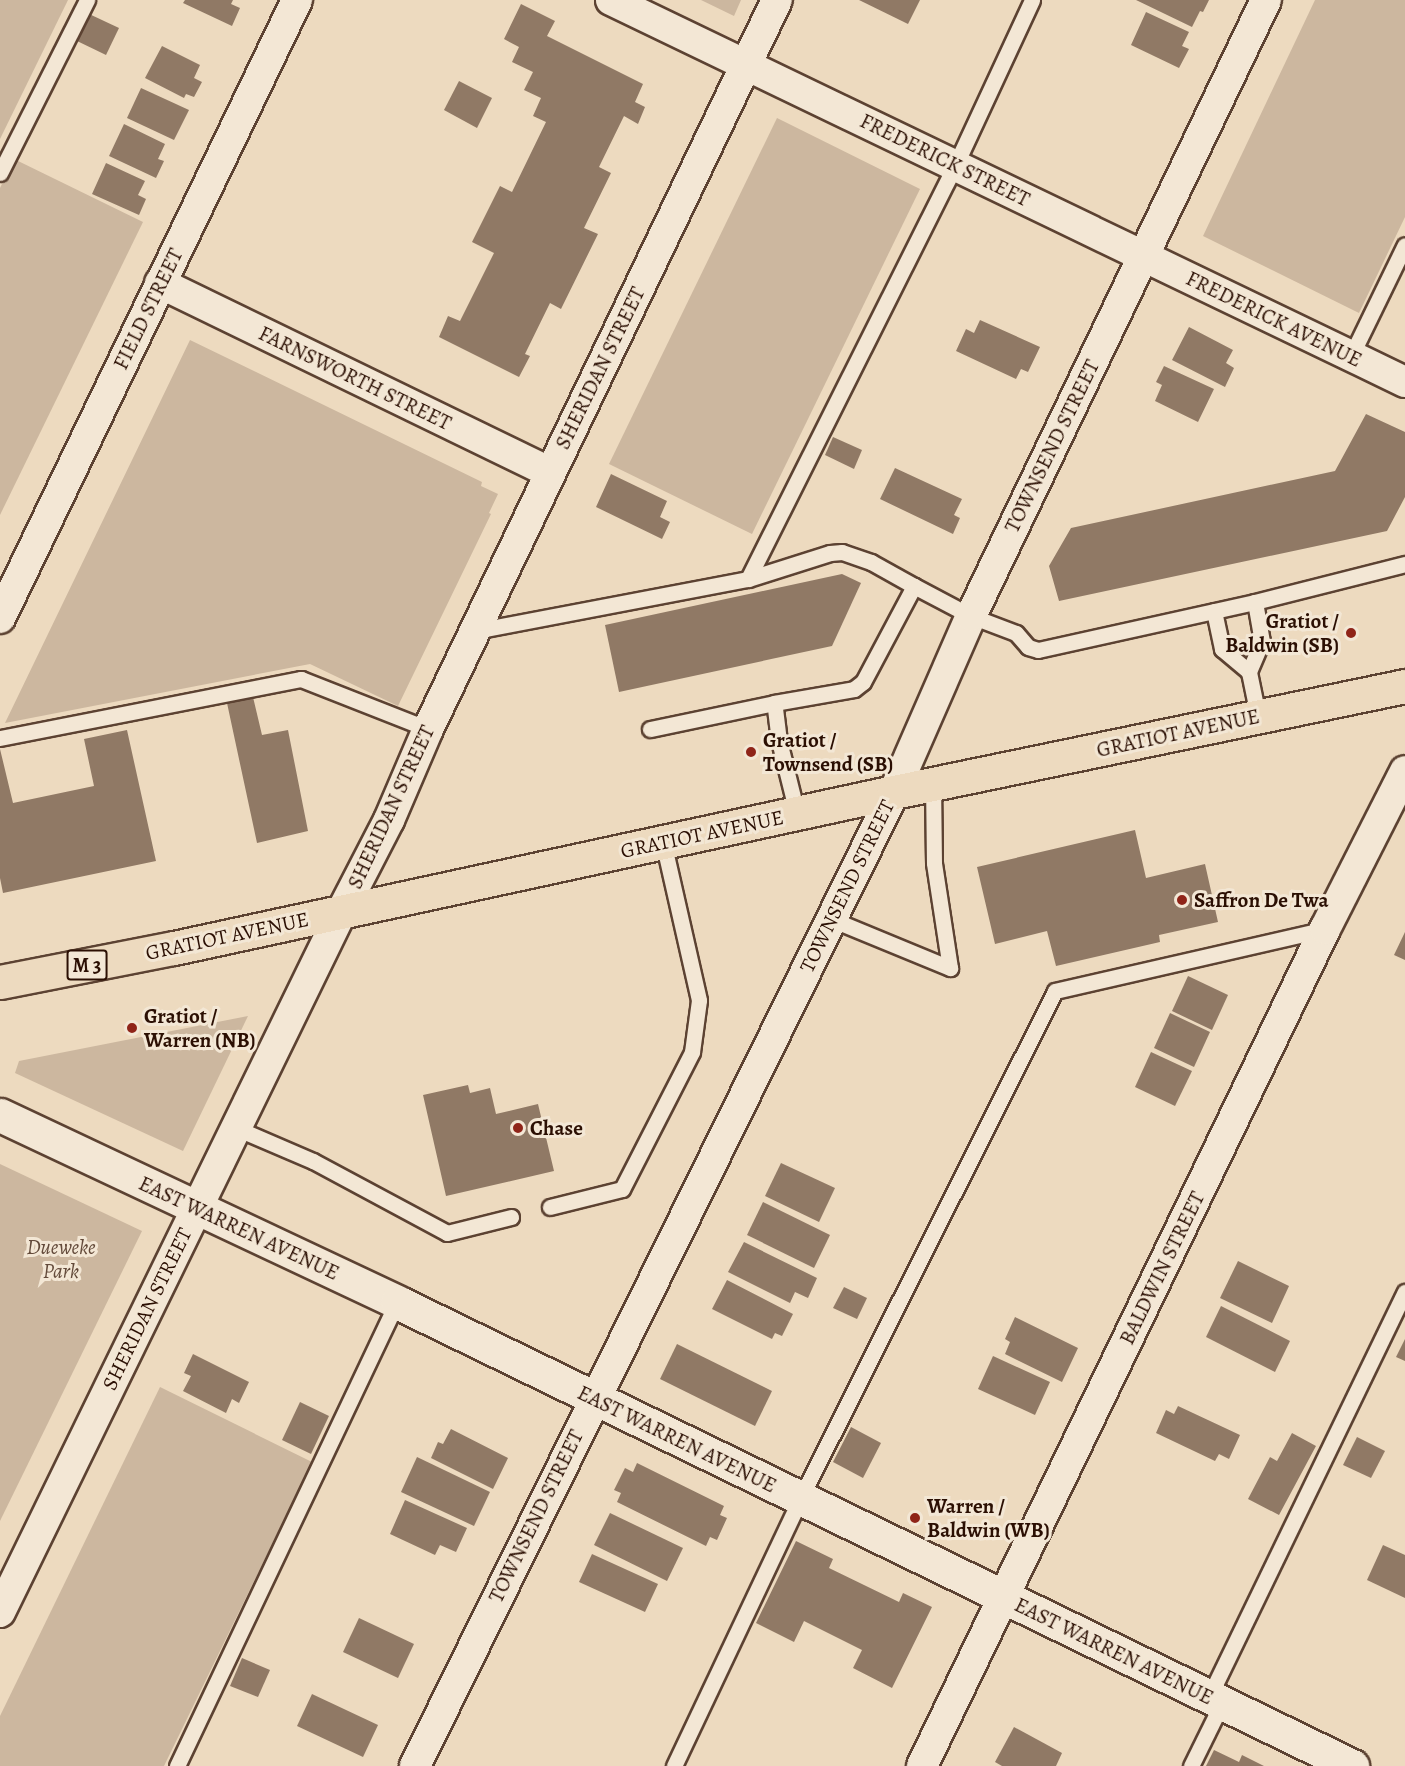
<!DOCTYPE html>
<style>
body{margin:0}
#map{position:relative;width:1405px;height:1766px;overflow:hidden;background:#eddabf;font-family:Alegreya,serif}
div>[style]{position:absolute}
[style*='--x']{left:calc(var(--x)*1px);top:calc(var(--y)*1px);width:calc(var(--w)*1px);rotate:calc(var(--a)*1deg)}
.green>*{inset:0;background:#ccb79f}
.building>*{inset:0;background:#907965}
.roads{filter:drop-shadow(2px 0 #5c4232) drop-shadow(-2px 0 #5c4232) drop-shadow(0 2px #5c4232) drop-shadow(0 -2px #5c4232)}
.lane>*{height:15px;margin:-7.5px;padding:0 7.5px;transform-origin:7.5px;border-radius:7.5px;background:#f3e7d5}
.street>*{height:30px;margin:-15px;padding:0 15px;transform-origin:15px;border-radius:15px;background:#f3e7d5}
.secondary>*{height:33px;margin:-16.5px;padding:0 16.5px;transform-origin:16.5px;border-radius:16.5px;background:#f3e7d5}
.primary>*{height:33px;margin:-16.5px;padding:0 16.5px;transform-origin:16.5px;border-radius:16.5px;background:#eddabf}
.dots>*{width:16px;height:16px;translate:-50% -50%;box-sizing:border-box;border:3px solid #f3e7d5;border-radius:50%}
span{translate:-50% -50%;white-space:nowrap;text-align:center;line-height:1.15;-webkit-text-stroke:6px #f3e7d5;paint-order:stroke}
.shield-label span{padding:2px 4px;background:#f3e7d5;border:2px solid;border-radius:4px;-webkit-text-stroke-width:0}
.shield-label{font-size:20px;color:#2b0f03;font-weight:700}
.street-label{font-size:21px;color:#2b0f03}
.poi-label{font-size:21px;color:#2b0f03;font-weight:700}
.right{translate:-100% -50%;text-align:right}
.left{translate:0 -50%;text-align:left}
.park-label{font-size:21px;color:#634a3a;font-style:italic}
</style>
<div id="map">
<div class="green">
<div style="clip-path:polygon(0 0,68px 0,0 139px)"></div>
<div style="clip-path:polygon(701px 0,741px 0,734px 16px)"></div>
<div style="clip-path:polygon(1315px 0,1405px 0,1405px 217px,1359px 313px,1203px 236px)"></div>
<div style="clip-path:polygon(777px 118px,920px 189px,752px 534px,609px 464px)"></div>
<div style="clip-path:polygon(14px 159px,143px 222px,0 515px,0 188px)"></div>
<div style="clip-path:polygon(190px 340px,482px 482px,481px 486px,498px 494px,489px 513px,491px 514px,398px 706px,310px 664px,5px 723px)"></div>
<div style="clip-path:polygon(248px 1016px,183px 1151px,15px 1073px,19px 1061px)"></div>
<div style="clip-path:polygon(0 1164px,142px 1231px,0 1521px)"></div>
<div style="clip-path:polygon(160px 1387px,312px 1462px,164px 1766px,0 1766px,0 1716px)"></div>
</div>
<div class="building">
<div style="clip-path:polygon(185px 0,233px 0,231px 4px,240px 8px,232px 26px,183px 3px)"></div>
<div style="clip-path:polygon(859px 0,920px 0,908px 24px)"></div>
<div style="clip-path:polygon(1136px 0,1209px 0,1203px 12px,1200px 11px,1192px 27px)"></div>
<div style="clip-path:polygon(521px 4px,555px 21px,547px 36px,643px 84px,635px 102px,645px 107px,638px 124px,624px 116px,599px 167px,611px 173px,584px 228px,598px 234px,561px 309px,550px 303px,525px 354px,530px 356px,519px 377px,439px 337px,448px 316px,460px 321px,494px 253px,472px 242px,500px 186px,512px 192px,546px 122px,533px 116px,541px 98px,524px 90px,533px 72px,512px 62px,519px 47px,504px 39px)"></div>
<div style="clip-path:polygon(1146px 12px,1189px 32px,1182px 46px,1189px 49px,1179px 68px,1131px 45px)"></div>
<div style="clip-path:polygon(87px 13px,119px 28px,106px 55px,75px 40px)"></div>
<div style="clip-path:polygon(162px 46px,200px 65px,194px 78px,202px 82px,194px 97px,186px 94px,184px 98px,145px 78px)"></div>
<div style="clip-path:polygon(459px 81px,492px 98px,477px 128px,444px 110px)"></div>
<div style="clip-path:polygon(141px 88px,189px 110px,174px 140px,127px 118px)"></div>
<div style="clip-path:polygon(124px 124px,165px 144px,158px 159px,164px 161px,156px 178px,109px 156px)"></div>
<div style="clip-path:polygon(106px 163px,145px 181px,138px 195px,146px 199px,139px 215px,92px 194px)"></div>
<div style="clip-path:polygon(980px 320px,1040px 347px,1028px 372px,1021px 369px,1016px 379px,956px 351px,966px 329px,974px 333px)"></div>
<div style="clip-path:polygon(1189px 327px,1233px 350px,1226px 363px,1234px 368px,1225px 387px,1172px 360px)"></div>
<div style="clip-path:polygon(1164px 366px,1214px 389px,1198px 422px,1155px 401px,1162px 385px,1156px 382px)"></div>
<div style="clip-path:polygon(1366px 414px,1405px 432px,1405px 497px,1387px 531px,1059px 601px,1049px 566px,1071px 528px,1335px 471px)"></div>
<div style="clip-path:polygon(833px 437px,862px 450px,854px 469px,825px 455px)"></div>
<div style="clip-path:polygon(895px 468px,962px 499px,954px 515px,960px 518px,953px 534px,880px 499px)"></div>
<div style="clip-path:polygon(611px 474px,667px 501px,660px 517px,670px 522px,662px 539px,596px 507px)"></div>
<div style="clip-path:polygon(842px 574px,861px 583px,832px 646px,619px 692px,605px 625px)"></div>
<div style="clip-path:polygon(253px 697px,262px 735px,288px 730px,308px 831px,257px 843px,227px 703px)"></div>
<div style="clip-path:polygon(127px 730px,156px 861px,3px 893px,0 878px,0 749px,13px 803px,94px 786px,84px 739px)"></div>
<div style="clip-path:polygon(1135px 830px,1146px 878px,1205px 864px,1218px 922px,1159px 935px,1160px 942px,1056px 966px,1047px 931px,995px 944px,977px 867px)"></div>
<div style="clip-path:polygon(1405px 932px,1405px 960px,1394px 955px)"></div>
<div style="clip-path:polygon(1188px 976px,1228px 995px,1212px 1030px,1172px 1011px)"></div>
<div style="clip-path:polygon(1170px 1013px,1210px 1032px,1194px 1067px,1154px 1048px)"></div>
<div style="clip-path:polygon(1151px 1052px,1192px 1071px,1175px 1106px,1135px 1087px)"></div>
<div style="clip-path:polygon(468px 1085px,470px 1093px,490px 1088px,496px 1114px,538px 1104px,554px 1171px,446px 1196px,423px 1095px)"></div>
<div style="clip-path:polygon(781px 1163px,835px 1188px,819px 1222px,765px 1196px)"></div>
<div style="clip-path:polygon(763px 1202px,830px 1235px,814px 1268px,747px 1235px)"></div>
<div style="clip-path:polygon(744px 1242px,817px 1278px,808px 1298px,795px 1292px,790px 1303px,728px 1272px)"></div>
<div style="clip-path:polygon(1238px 1261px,1289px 1286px,1272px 1323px,1220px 1298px)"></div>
<div style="clip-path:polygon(727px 1280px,793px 1314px,782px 1336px,775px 1333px,772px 1339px,712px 1309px)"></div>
<div style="clip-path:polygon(844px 1287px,867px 1298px,857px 1319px,833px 1308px)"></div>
<div style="clip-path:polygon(1221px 1306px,1290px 1341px,1275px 1372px,1206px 1337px)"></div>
<div style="clip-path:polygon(1015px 1317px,1078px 1348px,1062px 1382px,1005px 1354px,1010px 1342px,1005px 1339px)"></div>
<div style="clip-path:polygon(1405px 1339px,1405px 1361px,1396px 1357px)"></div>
<div style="clip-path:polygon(677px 1344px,772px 1391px,755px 1426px,660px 1379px)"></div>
<div style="clip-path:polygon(193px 1354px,249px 1382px,239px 1403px,232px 1399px,226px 1413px,183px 1391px,191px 1376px,184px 1373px)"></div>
<div style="clip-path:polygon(993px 1356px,1050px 1382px,1035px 1415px,978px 1389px)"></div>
<div style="clip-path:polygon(300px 1402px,329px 1416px,311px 1454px,282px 1440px)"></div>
<div style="clip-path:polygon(1178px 1406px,1240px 1435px,1229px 1459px,1219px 1454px,1215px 1461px,1156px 1433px,1166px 1410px,1174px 1414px)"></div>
<div style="clip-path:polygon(851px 1427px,881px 1443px,863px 1478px,833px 1462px)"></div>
<div style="clip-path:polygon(451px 1429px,508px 1458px,493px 1489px,431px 1458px,438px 1442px,443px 1444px)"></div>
<div style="clip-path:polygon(1292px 1433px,1316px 1446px,1279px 1515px,1248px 1499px,1270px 1457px,1277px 1461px)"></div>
<div style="clip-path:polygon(1357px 1437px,1385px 1451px,1371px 1478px,1343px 1465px)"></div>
<div style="clip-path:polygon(417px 1457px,490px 1492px,474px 1526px,401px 1492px)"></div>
<div style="clip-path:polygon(637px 1463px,724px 1506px,720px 1515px,727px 1518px,717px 1540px,710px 1537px,706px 1546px,617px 1502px,621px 1493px,614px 1490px,625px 1468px,633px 1472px)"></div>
<div style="clip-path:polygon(405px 1500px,467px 1528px,456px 1552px,440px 1545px,435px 1555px,390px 1534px)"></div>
<div style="clip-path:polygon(610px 1513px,683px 1548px,667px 1581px,594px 1545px)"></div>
<div style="clip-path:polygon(796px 1541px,833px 1559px,829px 1568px,899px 1602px,903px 1593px,932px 1607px,892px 1688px,853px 1668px,862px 1650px,804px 1621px,794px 1642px,756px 1623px)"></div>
<div style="clip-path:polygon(1383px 1545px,1405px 1555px,1405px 1598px,1367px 1580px)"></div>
<div style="clip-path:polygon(592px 1554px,658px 1584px,645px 1612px,579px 1582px)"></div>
<div style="clip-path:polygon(359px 1618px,414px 1644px,398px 1678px,343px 1652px)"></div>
<div style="clip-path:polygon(242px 1658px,270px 1670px,258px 1697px,230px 1686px)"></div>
<div style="clip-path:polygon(312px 1694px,378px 1725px,363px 1757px,297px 1726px)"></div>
<div style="clip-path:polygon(1014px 1727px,1062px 1753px,1056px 1766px,1002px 1766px,995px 1762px)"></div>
<div style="clip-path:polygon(1214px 1750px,1239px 1762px,1242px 1755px,1264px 1766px,1206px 1766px)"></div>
</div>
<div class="roads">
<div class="lane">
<div style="--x:0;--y:173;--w:194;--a:-63.3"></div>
<div style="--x:1351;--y:356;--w:123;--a:-64.1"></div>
<div style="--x:748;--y:579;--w:86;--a:-17.6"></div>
<div style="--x:830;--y:553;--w:12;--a:-5"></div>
<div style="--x:842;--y:552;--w:31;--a:19"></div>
<div style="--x:871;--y:562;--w:49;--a:29.2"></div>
<div style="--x:1255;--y:602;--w:40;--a:80"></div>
<div style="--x:1262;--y:641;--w:34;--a:113"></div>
<div style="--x:1249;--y:672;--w:45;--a:78.4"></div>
<div style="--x:1214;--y:611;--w:39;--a:78"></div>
<div style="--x:1222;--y:649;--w:35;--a:40"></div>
<div style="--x:475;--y:631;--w:278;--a:-10.8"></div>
<div style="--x:748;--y:579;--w:462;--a:-63.4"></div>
<div style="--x:955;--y:166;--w:183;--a:-65.1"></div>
<div style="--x:650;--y:729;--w:127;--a:-11.8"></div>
<div style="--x:0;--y:738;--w:307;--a:-11.1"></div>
<div style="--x:301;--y:679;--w:136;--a:21.5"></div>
<div style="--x:797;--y:813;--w:74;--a:-104"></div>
<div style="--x:779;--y:741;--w:38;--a:-97"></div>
<div style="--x:774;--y:703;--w:81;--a:-9.9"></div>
<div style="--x:854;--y:689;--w:11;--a:-38"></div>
<div style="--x:863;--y:682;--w:109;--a:-62"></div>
<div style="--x:914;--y:586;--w:64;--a:27.8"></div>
<div style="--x:971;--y:616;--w:48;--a:20.7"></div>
<div style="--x:1016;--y:633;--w:18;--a:49"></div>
<div style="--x:1028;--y:647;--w:10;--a:17"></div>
<div style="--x:1038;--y:650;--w:222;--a:-12.5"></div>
<div style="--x:1255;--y:602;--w:155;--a:-14.2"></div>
<div style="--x:831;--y:919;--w:129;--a:22.4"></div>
<div style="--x:950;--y:968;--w:106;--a:-98.7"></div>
<div style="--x:934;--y:863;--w:79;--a:-90.7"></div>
<div style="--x:236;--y:1128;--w:84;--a:23.2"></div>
<div style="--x:313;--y:1161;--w:152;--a:28.2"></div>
<div style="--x:447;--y:1233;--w:66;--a:-14"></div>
<div style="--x:550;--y:1207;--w:74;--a:-14"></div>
<div style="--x:622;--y:1189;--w:154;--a:-62.9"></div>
<div style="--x:692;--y:1052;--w:52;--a:-82.3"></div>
<div style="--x:699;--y:1000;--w:162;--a:-102.8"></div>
<div style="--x:1209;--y:1697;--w:450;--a:-64.2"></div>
<div style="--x:177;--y:1766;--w:514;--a:-64.63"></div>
<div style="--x:674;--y:1766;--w:295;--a:-64.7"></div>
<div style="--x:800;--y:1499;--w:568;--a:-63.34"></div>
<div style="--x:1055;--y:991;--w:277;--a:-12.9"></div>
<div style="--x:1191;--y:1766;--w:70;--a:-63.8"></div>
</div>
<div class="street">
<div style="--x:611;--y:0;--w:881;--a:25.69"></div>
<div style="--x:160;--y:283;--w:433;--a:25.9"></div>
<div style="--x:0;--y:618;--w:686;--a:-64.33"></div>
<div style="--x:0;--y:1612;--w:778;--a:-64"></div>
<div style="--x:341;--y:913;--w:105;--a:-62.7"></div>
<div style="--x:389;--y:820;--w:99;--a:-66.8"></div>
<div style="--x:428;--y:729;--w:808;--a:-64.42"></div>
<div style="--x:415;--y:1766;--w:1085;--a:-63.81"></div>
<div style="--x:894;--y:792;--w:192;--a:-66.4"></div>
<div style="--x:971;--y:616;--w:683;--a:-64.41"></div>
<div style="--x:922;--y:1766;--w:929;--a:-64.29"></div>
<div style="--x:1325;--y:929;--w:177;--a:-63.1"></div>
</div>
<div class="secondary">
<div style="--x:0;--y:1115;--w:439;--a:25.2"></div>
<div style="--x:397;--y:1302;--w:1062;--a:25.91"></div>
</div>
<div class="primary">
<div style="--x:0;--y:982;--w:177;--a:-11.1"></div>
<div style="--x:174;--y:948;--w:737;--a:-12.23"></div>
<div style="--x:894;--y:792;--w:522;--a:-11.72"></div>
</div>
</div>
<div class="dots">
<div style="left:1351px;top:633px;background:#8f2418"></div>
<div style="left:751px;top:752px;background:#8f2418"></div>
<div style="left:1182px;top:900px;background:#8f2418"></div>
<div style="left:132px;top:1028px;background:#8f2418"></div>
<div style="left:518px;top:1128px;background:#8f2418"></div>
<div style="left:915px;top:1518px;background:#8f2418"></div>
</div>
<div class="shield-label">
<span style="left:87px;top:965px">M 3</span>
</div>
<div class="street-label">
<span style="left:945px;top:160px;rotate:26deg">FREDERICK STREET</span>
<span style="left:148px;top:309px;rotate:-64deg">FIELD STREET</span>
<span style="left:1274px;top:319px;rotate:26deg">FREDERICK AVENUE</span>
<span style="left:600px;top:368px;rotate:-64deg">SHERIDAN STREET</span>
<span style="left:355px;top:378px;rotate:26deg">FARNSWORTH STREET</span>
<span style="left:1052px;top:446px;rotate:-64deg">TOWNSEND STREET</span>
<span style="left:1178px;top:733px;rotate:-12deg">GRATIOT AVENUE</span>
<span style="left:391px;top:807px;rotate:-65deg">SHERIDAN STREET</span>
<span style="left:702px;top:834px;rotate:-12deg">GRATIOT AVENUE</span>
<span style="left:847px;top:886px;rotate:-64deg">TOWNSEND STREET</span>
<span style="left:227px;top:936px;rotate:-12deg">GRATIOT AVENUE</span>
<span style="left:239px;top:1228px;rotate:25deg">EAST WARREN AVENUE</span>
<span style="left:1162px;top:1268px;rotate:-64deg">BALDWIN STREET</span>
<span style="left:147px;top:1309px;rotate:-64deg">SHERIDAN STREET</span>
<span style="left:677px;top:1439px;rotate:26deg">EAST WARREN AVENUE</span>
<span style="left:536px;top:1516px;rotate:-64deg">TOWNSEND STREET</span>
<span style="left:1114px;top:1651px;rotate:26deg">EAST WARREN AVENUE</span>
</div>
<div class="poi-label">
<span class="right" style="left:1339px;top:633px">Gratiot /<br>Baldwin (SB)</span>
<span class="left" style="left:763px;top:752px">Gratiot /<br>Townsend (SB)</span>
<span class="left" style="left:1194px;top:900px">Saffron De Twa</span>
<span class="left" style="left:144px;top:1028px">Gratiot /<br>Warren (NB)</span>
<span class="left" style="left:530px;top:1128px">Chase</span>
<span class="left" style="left:927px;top:1518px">Warren /<br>Baldwin (WB)</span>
</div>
<div class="park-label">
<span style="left:61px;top:1259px">Dueweke<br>Park</span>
</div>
</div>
